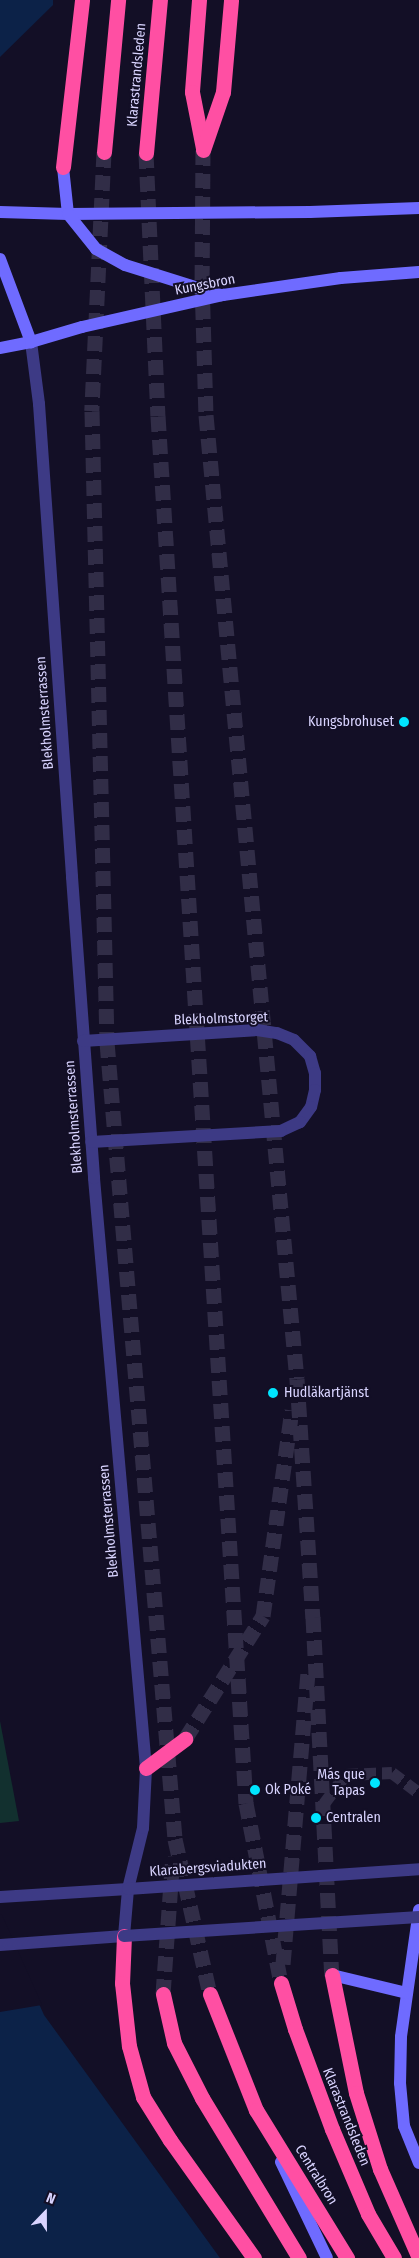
<!DOCTYPE html>
<meta charset="utf-8">
<style>
body{margin:0}
#map{position:relative;width:419px;height:2258px;overflow:hidden;background:#130f26;font-family:"Fira Sans Condensed",sans-serif}
div>[style]{position:absolute}
[style*='--x']{left:calc(var(--x)*1px);top:calc(var(--y)*1px);width:calc(var(--w)*1px);rotate:calc(var(--a)*1deg)}
.green>*{inset:0;background:#12302f}
.water>*{inset:0;background:#0c2248}
.pier>*{inset:0;background:#130f26}
.secondary-tunnel>*{height:12px;margin-top:-6px;transform-origin:0;background:repeating-linear-gradient(90deg,#312d47 0 12px,transparent 0 18px)}
.highway-tunnel>*{height:15px;margin-top:-7.5px;transform-origin:0;background:repeating-linear-gradient(90deg,#312d47 0 15px,transparent 0 23px)}
.street>*{height:12px;margin:-6px;padding:0 6px;transform-origin:6px;border-radius:6px;background:#3d3a85}
.secondary>*{height:12px;margin:-6px;padding:0 6px;transform-origin:6px;border-radius:6px;background:#6f6bff}
.highway>*{height:15px;margin:-7.5px;padding:0 7.5px;transform-origin:7.5px;border-radius:7.5px;background:#ff4fa3}
.street-bridge>*{height:12px;margin:-6px;padding:0 6px;transform-origin:6px;border-radius:6px;background:#3d3a85}
.secondary-bridge>*{height:12px;margin:-6px;padding:0 6px;transform-origin:6px;border-radius:6px;background:#6f6bff}
.highway-bridge>*{height:15px;margin:-7.5px;padding:0 7.5px;transform-origin:7.5px;border-radius:7.5px;background:#ff4fa3}
.dots>*{width:14px;height:14px;translate:-50% -50%;box-sizing:border-box;border:2px solid #130f26;border-radius:50%}
span{translate:-50% -50%;white-space:nowrap;text-align:center;line-height:1.15;-webkit-text-stroke:4px #130f26;paint-order:stroke}
.street-label{font-size:14px;color:#d9d4ff}
.poi-label{font-size:14px;color:#d9d4ff}
.right{translate:-100% -50%;text-align:right}
.left{translate:0 -50%;text-align:left}
.north{position:absolute;left:20px;top:2188px;width:50px;height:50px;-webkit-text-stroke:4px #130f26;paint-order:stroke;rotate:22deg;font-size:14px;font-weight:700;line-height:20px;text-align:center;color:#d9d4ff}
.north::after{content:'';display:block;margin:auto;width:18px;height:22px;background:#d9d4ff;clip-path:polygon(50% 0,100% 100%,50% 72%,0 100%)}
</style>
<div id="map">
<div class="green">
<div style="clip-path:polygon(0 1721px,19px 1821px,0 1823px)"></div>
</div>
<div class="water">
<div style="clip-path:polygon(0 0,53px 0,53px 5px,0 57px)"></div>
<div style="clip-path:polygon(0 1916px,44px 2015px,220px 2258px,0 2258px)"></div>
</div>
<div class="pier">
<div style="clip-path:polygon(0 1914px,2px 1915px,42px 2005px,0 2012px)"></div>
</div>
<div class="secondary-tunnel">
<div style="--x:324;--y:1804;--w:36;--a:-53"></div>
<div style="--x:346;--y:1775;--w:46;--a:-2.5"></div>
<div style="--x:392;--y:1773;--w:34;--a:37"></div>
</div>
<div class="highway-tunnel">
<div style="--x:203;--y:150;--w:131;--a:90.4"></div>
<div style="--x:202;--y:281;--w:134;--a:88.3"></div>
<div style="--x:206;--y:415;--w:968;--a:84.61"></div>
<div style="--x:297;--y:1379;--w:239;--a:86.2"></div>
<div style="--x:313;--y:1617;--w:359;--a:87"></div>
<div style="--x:104;--y:152;--w:259;--a:92.7"></div>
<div style="--x:92;--y:411;--w:631;--a:88.64"></div>
<div style="--x:107;--y:1042;--w:800;--a:85.12"></div>
<div style="--x:175;--y:1839;--w:159;--a:77.3"></div>
<div style="--x:146;--y:153;--w:263;--a:87.4"></div>
<div style="--x:158;--y:416;--w:1390;--a:86.37"></div>
<div style="--x:246;--y:1803;--w:183;--a:79"></div>
<div style="--x:185;--y:1739;--w:146;--a:-57.6"></div>
<div style="--x:263;--y:1616;--w:208;--a:-82"></div>
<div style="--x:283;--y:1964;--w:294;--a:-85.1"></div>
<div style="--x:163;--y:1994;--w:138;--a:-85.9"></div>
</div>
<div class="street">
<div style="--x:31;--y:342;--w:63;--a:82.6"></div>
<div style="--x:39;--y:404;--w:474;--a:86"></div>
<div style="--x:0;--y:1897;--w:128;--a:-3.6"></div>
<div style="--x:0;--y:1945;--w:124;--a:-4.2"></div>
<div style="--x:124;--y:1936;--w:47;--a:-85.1"></div>
<div style="--x:128;--y:1889;--w:63;--a:-76.2"></div>
<div style="--x:143;--y:1828;--w:60;--a:-87.1"></div>
<div style="--x:146;--y:1768;--w:592;--a:-95.04"></div>
</div>
<div class="secondary">
<div style="--x:0;--y:212;--w:68;--a:1.7"></div>
<div style="--x:68;--y:214;--w:47;--a:-96.1"></div>
<div style="--x:0;--y:259;--w:89;--a:69.5"></div>
<div style="--x:31;--y:342;--w:32;--a:169"></div>
<div style="--x:223;--y:295;--w:119;--a:-8.2"></div>
<div style="--x:341;--y:278;--w:78;--a:-4.4"></div>
<div style="--x:419;--y:1910;--w:128;--a:98.1"></div>
<div style="--x:401;--y:2037;--w:46;--a:91.2"></div>
<div style="--x:400;--y:2083;--w:43;--a:84.7"></div>
<div style="--x:404;--y:2126;--w:40;--a:68"></div>
<div style="--x:332;--y:1975;--w:77;--a:13.5"></div>
<div style="--x:281;--y:2162;--w:106;--a:64.4"></div>
</div>
<div class="highway">
<div style="--x:199;--y:0;--w:92;--a:94.4"></div>
<div style="--x:192;--y:92;--w:57;--a:78.9"></div>
<div style="--x:203;--y:150;--w:61;--a:-71"></div>
<div style="--x:223;--y:92;--w:92;--a:-85"></div>
<div style="--x:104;--y:152;--w:153;--a:-84.7"></div>
<div style="--x:146;--y:153;--w:154;--a:-84.8"></div>
<div style="--x:63;--y:167;--w:168;--a:-83.5"></div>
<div style="--x:124;--y:1936;--w:47;--a:92.4"></div>
<div style="--x:122;--y:1983;--w:63;--a:83.7"></div>
<div style="--x:129;--y:2046;--w:53;--a:74.6"></div>
<div style="--x:143;--y:2097;--w:51;--a:57.9"></div>
<div style="--x:170;--y:2140;--w:145;--a:54.6"></div>
<div style="--x:332;--y:1975;--w:120;--a:78.5"></div>
<div style="--x:356;--y:2093;--w:80;--a:72.5"></div>
<div style="--x:380;--y:2169;--w:97;--a:66.3"></div>
<div style="--x:281;--y:1983;--w:48;--a:73.1"></div>
<div style="--x:295;--y:2029;--w:107;--a:69.7"></div>
<div style="--x:332;--y:2129;--w:92;--a:67"></div>
<div style="--x:368;--y:2214;--w:51;--a:59.4"></div>
<div style="--x:163;--y:1994;--w:50;--a:77.3"></div>
<div style="--x:174;--y:2043;--w:62;--a:63"></div>
<div style="--x:202;--y:2098;--w:187;--a:58.8"></div>
<div style="--x:210;--y:1994;--w:125;--a:68.4"></div>
<div style="--x:256;--y:2110;--w:174;--a:58.4"></div>
</div>
<div class="street-bridge">
<div style="--x:72;--y:877;--w:302;--a:85.8"></div>
<div style="--x:83;--y:1041;--w:174;--a:-3.6"></div>
<div style="--x:257;--y:1030;--w:20;--a:9"></div>
<div style="--x:277;--y:1033;--w:18;--a:22"></div>
<div style="--x:294;--y:1040;--w:23;--a:45"></div>
<div style="--x:310;--y:1056;--w:18;--a:74"></div>
<div style="--x:315;--y:1073;--w:17;--a:90"></div>
<div style="--x:315;--y:1090;--w:17;--a:103"></div>
<div style="--x:311;--y:1107;--w:19;--a:126"></div>
<div style="--x:300;--y:1122;--w:21;--a:155"></div>
<div style="--x:281;--y:1131;--w:190;--a:176.7"></div>
<div style="--x:128;--y:1889;--w:292;--a:-3.9"></div>
<div style="--x:124;--y:1936;--w:296;--a:-3.7"></div>
</div>
<div class="secondary-bridge">
<div style="--x:68;--y:214;--w:242;--a:-0.5"></div>
<div style="--x:310;--y:212;--w:109;--a:-2.1"></div>
<div style="--x:68;--y:214;--w:45;--a:51.3"></div>
<div style="--x:96;--y:249;--w:33;--a:29"></div>
<div style="--x:125;--y:265;--w:101;--a:17.4"></div>
<div style="--x:31;--y:342;--w:53;--a:-16.4"></div>
<div style="--x:82;--y:327;--w:145;--a:-12.8"></div>
</div>
<div class="highway-bridge">
<div style="--x:146;--y:1768;--w:49;--a:-36.6"></div>
</div>
<div class="dots">
<div style="left:404px;top:722px;background:#00e5ff"></div>
<div style="left:273px;top:1393px;background:#00e5ff"></div>
<div style="left:375px;top:1783px;background:#00e5ff"></div>
<div style="left:255px;top:1790px;background:#00e5ff"></div>
<div style="left:316px;top:1818px;background:#00e5ff"></div>
</div>
<div class="street-label">
<span style="left:137px;top:75px;rotate:-85deg">Klarastrandsleden</span>
<span style="left:205px;top:285px;rotate:-11deg">Kungsbron</span>
<span style="left:45px;top:713px;rotate:-94deg">Blekholmsterrassen</span>
<span style="left:221px;top:1019px;rotate:-2deg">Blekholmstorget</span>
<span style="left:74px;top:1117px;rotate:-94deg">Blekholmsterrassen</span>
<span style="left:109px;top:1521px;rotate:-95deg">Blekholmsterrassen</span>
<span style="left:208px;top:1868px;rotate:-4deg">Klarabergsviadukten</span>
<span style="left:346px;top:2117px;rotate:68deg">Klarastrandsleden</span>
<span style="left:316px;top:2175px;rotate:58deg">Centralbron</span>
</div>
<div class="poi-label">
<span class="right" style="left:394px;top:722px">Kungsbrohuset</span>
<span class="left" style="left:284px;top:1393px">Hudläkartjänst</span>
<span class="right" style="left:365px;top:1783px">Más que<br>Tapas</span>
<span class="left" style="left:265px;top:1790px">Ok Poké</span>
<span class="left" style="left:326px;top:1818px">Centralen</span>
</div>
<div class="north">N</div>
</div>
